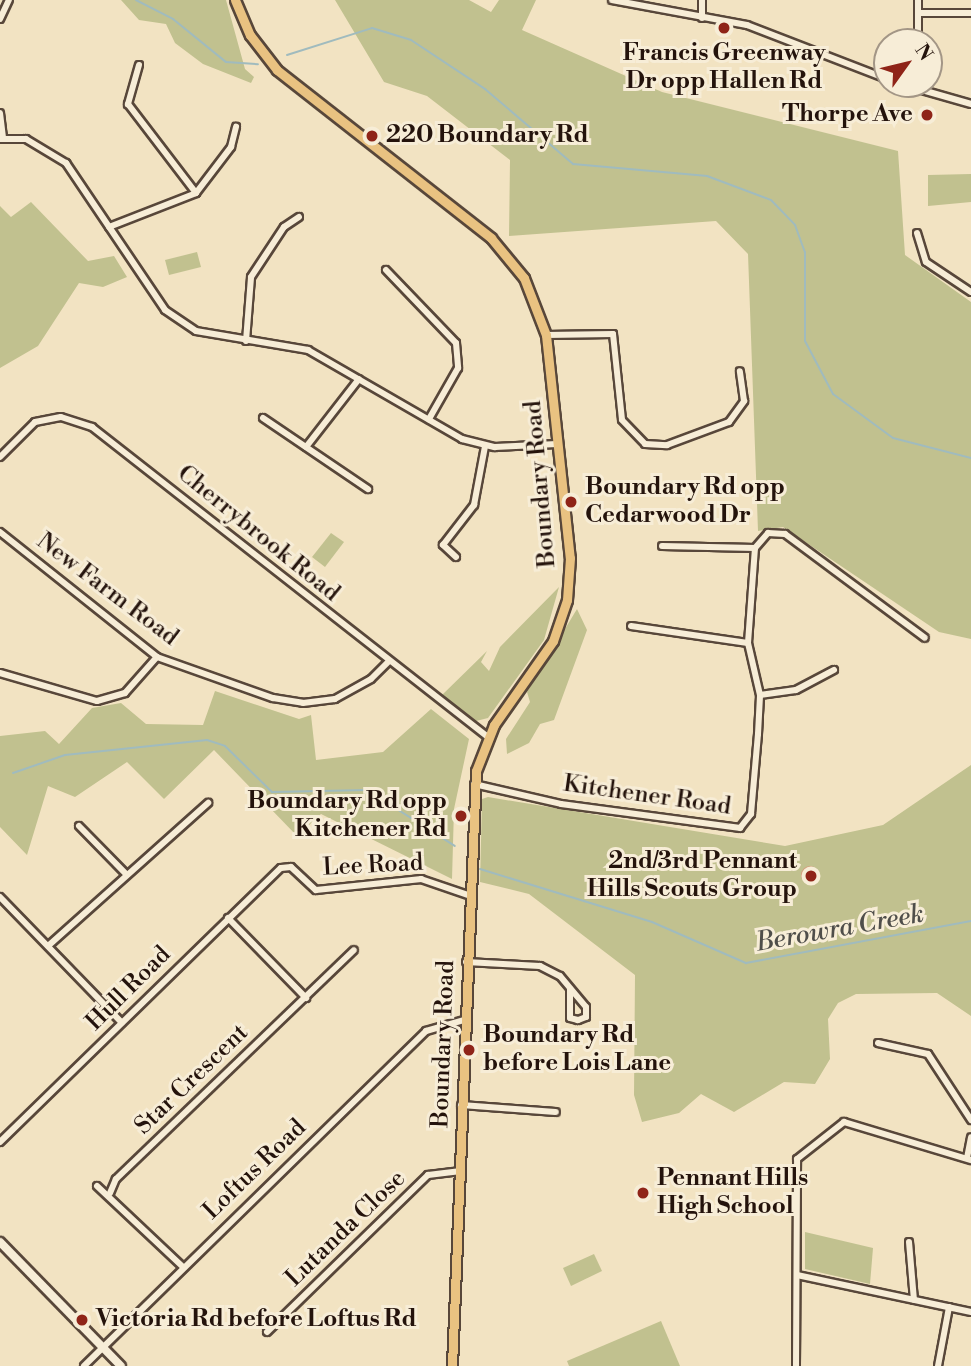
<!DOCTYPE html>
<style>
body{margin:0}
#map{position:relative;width:971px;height:1366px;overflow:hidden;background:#f2e3c2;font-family:"Libre Bodoni",serif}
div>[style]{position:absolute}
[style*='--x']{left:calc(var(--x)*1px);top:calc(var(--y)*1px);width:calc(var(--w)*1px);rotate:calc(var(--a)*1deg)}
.green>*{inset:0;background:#c1c18f}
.stream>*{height:2px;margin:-1px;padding:0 1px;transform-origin:1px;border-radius:1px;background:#a0bbbe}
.building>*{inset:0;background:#d69c7e}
.round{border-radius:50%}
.roads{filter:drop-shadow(2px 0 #58473a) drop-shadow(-2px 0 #58473a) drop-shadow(0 2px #58473a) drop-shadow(0 -2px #58473a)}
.street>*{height:6px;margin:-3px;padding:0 3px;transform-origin:3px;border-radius:3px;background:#f7edd7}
.secondary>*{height:8px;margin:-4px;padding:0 4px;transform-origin:4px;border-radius:4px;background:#f7edd7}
.primary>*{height:9px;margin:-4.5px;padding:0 4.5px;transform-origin:4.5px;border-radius:4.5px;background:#e9c281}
.dots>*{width:19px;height:19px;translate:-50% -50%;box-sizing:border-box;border:4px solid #f7edd7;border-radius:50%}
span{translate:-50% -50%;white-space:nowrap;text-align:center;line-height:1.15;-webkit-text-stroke:6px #f7edd7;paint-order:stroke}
.poi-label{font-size:24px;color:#24130c;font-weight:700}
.right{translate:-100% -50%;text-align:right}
.left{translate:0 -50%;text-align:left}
.street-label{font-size:24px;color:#24130c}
.water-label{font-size:26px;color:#4f4e4a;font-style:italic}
.north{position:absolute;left:873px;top:28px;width:70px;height:70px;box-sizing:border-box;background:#f7edd7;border:2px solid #a39686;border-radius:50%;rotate:56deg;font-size:19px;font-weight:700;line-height:28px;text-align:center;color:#24130c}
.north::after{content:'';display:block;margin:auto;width:24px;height:32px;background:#8f2418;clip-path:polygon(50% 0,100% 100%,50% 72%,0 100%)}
</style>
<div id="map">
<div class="green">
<div style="clip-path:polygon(121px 0,226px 0,245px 69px,254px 77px,251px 83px,203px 64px,175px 43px,166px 24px,139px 20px)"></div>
<div style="clip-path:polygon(335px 0,469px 0,491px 12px,499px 0,536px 0,522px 30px,662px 92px,898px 151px,905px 255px,971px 302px,971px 639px,939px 632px,783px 527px,758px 531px,748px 254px,716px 221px,509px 236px,510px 160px,427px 96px,384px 82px)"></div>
<div style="clip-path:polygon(971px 174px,971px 202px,928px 206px,928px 175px)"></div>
<div style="clip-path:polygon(31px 202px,88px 261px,114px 256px,127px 277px,103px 287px,79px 283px,38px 346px,0 368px,0 206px,11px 217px)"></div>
<div style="clip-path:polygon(197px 252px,201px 267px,169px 275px,165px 260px)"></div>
<div style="clip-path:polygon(331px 533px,344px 542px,325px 567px,312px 557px)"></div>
<div style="clip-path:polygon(559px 587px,544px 640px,488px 718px,472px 722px,454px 710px,441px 696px,487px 651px,481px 662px,489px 671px,500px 647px)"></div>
<div style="clip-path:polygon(577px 609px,587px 630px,554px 720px,540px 724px,529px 743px,507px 754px,506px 739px,530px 702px,527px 692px)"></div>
<div style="clip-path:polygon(215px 691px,299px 719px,311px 715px,316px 760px,383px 752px,431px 709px,469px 739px,454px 809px,452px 879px,321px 814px,297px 836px,214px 750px,164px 799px,127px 762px,75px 797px,48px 786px,27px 855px,0 827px,0 736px,45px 731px,59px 744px,92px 708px,121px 703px,146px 724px,203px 725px)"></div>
<div style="clip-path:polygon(971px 765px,971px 1016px,937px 993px,856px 994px,838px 1003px,828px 1019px,830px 1059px,815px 1084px,784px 1082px,734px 1112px,701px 1094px,679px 1113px,642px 1122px,634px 1095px,635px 975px,529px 894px,480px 882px,482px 799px,488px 797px,785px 846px,883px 825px)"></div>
<div style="clip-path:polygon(805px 1232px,873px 1248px,870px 1284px,805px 1269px)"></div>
<div style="clip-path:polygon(594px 1254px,602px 1271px,571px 1286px,563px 1268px)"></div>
<div style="clip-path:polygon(661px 1321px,680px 1366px,569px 1366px,567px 1361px)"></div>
</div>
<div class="stream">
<div style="--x:136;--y:0;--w:42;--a:27.2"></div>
<div style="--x:173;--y:19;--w:68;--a:39.1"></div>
<div style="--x:226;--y:62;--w:32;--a:4"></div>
<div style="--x:287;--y:55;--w:89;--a:-17.6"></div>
<div style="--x:372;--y:28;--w:41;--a:17.1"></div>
<div style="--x:411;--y:40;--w:89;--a:33.5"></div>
<div style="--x:485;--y:89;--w:116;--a:40.4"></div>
<div style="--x:573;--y:164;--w:135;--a:5.1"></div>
<div style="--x:707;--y:176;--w:68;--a:20.6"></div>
<div style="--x:771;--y:200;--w:35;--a:46"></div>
<div style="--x:795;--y:225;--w:29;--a:70"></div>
<div style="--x:805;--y:252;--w:89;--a:90"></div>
<div style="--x:805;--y:341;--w:60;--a:62.2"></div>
<div style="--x:833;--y:394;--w:74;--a:36.3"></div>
<div style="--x:893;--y:438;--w:81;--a:14.4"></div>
<div style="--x:13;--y:773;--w:55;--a:-19.1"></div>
<div style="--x:65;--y:755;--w:143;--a:-6"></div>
<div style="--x:207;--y:740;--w:19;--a:18"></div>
<div style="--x:225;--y:746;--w:66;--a:44.4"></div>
<div style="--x:272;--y:792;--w:95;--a:-1.2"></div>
<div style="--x:367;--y:790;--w:104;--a:32.5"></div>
<div style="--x:480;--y:869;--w:180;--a:17.1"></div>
<div style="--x:652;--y:922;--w:103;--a:23.6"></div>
<div style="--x:746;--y:963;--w:229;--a:-10.6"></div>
</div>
<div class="building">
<div class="round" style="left:801px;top:866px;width:18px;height:18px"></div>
</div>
<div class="roads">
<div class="street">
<div style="--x:612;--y:0;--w:137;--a:10.5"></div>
<div style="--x:747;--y:25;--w:150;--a:21.1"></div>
<div style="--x:919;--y:13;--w:52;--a:0"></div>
<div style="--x:702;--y:18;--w:18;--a:-90"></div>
<div style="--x:0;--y:19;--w:21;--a:-65"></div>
<div style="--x:918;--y:42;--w:42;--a:-90"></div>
<div style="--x:139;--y:65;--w:41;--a:105.8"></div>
<div style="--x:128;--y:104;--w:112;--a:52.6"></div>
<div style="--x:901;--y:84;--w:73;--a:15.9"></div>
<div style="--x:0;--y:113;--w:26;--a:83"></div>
<div style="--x:0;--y:139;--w:26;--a:0"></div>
<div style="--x:26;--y:139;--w:47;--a:31"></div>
<div style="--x:66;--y:163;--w:177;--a:56"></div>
<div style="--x:165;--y:310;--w:37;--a:34"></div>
<div style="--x:196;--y:331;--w:114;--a:9.6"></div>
<div style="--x:308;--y:350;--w:178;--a:30"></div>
<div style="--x:462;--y:439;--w:34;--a:14"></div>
<div style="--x:495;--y:447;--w:62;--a:-2.8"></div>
<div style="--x:109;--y:227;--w:93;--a:-21.3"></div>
<div style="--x:196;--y:193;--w:58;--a:-52.7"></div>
<div style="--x:231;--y:147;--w:21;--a:-76"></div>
<div style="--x:917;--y:233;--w:30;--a:73"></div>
<div style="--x:926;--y:262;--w:54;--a:33.7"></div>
<div style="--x:386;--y:270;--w:101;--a:46.2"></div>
<div style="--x:456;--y:343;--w:25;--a:85"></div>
<div style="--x:458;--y:368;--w:59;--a:119.6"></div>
<div style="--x:546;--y:335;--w:67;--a:-0.9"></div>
<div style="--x:613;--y:334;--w:86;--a:84"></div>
<div style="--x:622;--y:420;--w:33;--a:46"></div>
<div style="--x:645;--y:444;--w:22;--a:3"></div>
<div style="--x:667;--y:445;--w:66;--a:-20.4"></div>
<div style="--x:729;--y:422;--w:26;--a:-54"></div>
<div style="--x:744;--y:401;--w:30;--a:-98"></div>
<div style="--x:246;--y:341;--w:64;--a:-85.5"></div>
<div style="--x:251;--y:277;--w:60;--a:-56.6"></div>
<div style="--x:284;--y:227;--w:18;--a:-34"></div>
<div style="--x:263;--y:418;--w:127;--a:34.1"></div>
<div style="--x:306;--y:447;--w:86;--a:-52.1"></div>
<div style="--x:0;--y:457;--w:49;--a:-45"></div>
<div style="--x:35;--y:422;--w:26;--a:-11"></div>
<div style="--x:61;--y:417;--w:33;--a:18"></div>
<div style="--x:92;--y:427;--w:503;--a:38.05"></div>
<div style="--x:0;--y:532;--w:201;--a:38.5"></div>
<div style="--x:157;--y:657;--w:123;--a:19.5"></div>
<div style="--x:273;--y:698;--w:30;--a:9"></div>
<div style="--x:303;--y:703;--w:32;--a:-7"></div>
<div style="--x:335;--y:699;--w:41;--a:-29.1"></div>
<div style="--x:371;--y:679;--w:24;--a:-45"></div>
<div style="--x:662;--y:546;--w:93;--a:1.2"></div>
<div style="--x:755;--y:548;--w:20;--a:-49"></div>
<div style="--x:768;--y:533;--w:17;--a:3"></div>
<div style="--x:785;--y:534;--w:174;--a:36.6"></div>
<div style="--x:456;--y:557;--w:18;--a:-137"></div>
<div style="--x:443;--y:545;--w:51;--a:-52.2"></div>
<div style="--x:474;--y:505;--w:60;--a:-79.4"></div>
<div style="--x:631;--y:626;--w:118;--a:8.3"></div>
<div style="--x:0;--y:673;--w:101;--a:16.1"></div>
<div style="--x:97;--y:701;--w:29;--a:-16"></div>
<div style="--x:125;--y:693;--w:48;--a:-48.4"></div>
<div style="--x:760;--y:695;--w:36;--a:-8"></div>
<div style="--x:796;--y:690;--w:43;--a:-27.8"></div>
<div style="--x:474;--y:784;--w:89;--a:12.9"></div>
<div style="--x:561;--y:804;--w:181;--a:7.6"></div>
<div style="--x:740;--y:828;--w:18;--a:-52"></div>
<div style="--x:751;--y:814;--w:80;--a:-85"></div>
<div style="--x:758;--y:734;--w:39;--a:-87"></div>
<div style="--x:760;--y:695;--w:53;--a:-103"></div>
<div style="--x:748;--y:643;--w:95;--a:-85.8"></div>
<div style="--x:79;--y:826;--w:66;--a:45.6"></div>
<div style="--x:0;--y:897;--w:175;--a:45.9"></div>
<div style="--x:228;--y:918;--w:112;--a:45.7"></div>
<div style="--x:48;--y:946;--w:215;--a:-41.8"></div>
<div style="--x:466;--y:962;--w:74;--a:3.1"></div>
<div style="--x:540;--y:966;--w:22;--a:27"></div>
<div style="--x:560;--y:976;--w:40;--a:50"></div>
<div style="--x:586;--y:1007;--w:10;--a:90"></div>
<div style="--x:586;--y:1017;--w:9;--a:159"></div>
<div style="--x:578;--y:1020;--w:8;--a:-166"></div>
<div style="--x:570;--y:1018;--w:29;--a:-90"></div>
<div style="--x:878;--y:1043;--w:51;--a:12.4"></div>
<div style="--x:928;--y:1054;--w:79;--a:56.9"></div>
<div style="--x:461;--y:1105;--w:95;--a:4.2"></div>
<div style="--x:0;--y:1142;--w:392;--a:-44.3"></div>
<div style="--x:281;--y:868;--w:10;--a:-6"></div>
<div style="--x:291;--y:867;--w:34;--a:43"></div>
<div style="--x:316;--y:890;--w:106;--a:-6"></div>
<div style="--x:421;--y:879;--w:50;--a:18.8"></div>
<div style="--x:967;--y:1158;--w:21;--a:-79"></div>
<div style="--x:97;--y:1186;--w:118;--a:43.3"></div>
<div style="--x:110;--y:1193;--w:15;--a:-67"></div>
<div style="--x:116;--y:1179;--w:330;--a:-43.9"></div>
<div style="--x:909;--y:1242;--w:58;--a:85.1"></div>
<div style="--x:797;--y:1275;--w:178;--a:12"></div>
<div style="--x:267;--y:1332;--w:225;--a:-44.3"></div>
<div style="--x:428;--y:1175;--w:31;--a:-7"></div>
<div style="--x:84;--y:1366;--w:479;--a:-44.4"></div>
<div style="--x:426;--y:1031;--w:40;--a:-16"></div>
<div style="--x:796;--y:1366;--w:207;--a:-89.7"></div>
<div style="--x:797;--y:1159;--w:60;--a:-38.2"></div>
<div style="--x:844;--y:1122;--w:133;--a:16.7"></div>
<div style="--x:938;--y:1366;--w:60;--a:-79.4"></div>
</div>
<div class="secondary">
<div style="--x:0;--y:1242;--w:173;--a:45.7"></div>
</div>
<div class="primary">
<div style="--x:235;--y:0;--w:38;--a:67"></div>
<div style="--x:250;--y:35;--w:44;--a:52.4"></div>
<div style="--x:277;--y:70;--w:272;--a:38.1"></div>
<div style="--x:491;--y:238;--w:52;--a:50.5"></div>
<div style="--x:524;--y:278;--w:61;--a:68.9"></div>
<div style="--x:546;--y:335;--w:224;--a:83.9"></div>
<div style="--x:570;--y:558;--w:42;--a:94.1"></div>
<div style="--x:567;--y:600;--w:43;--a:108.9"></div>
<div style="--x:553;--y:641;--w:103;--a:125.1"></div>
<div style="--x:494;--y:725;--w:49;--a:111.4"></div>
<div style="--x:476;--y:771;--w:595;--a:92.31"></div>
</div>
</div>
<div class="dots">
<div style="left:724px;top:28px;background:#8f2418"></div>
<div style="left:927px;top:115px;background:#8f2418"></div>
<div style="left:372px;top:136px;background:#8f2418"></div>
<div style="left:571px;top:502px;background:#8f2418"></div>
<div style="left:461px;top:816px;background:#8f2418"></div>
<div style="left:811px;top:876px;background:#8f2418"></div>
<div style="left:469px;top:1050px;background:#8f2418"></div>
<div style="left:643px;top:1193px;background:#8f2418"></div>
<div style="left:82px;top:1320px;background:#8f2418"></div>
</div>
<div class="poi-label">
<span style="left:724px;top:68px">Francis Greenway<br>Dr opp Hallen Rd</span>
<span class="right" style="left:913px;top:115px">Thorpe Ave</span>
<span class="left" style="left:386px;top:136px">220 Boundary Rd</span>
<span class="left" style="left:585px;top:502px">Boundary Rd opp<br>Cedarwood Dr</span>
<span class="right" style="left:447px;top:816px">Boundary Rd opp<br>Kitchener Rd</span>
<span class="right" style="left:797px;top:876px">2nd/3rd Pennant<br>Hills Scouts Group</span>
<span class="left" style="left:483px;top:1050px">Boundary Rd<br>before Lois Lane</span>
<span class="left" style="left:657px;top:1193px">Pennant Hills<br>High School</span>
<span class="left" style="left:96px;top:1320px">Victoria Rd before Loftus Rd</span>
</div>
<div class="street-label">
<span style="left:541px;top:484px;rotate:-95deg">Boundary Road</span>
<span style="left:258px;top:534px;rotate:39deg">Cherrybrook Road</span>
<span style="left:107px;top:590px;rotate:37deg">New Farm Road</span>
<span style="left:647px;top:796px;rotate:8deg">Kitchener Road</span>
<span style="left:373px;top:866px;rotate:-3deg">Lee Road</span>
<span style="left:129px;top:989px;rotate:-45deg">Hull Road</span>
<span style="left:444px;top:1044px;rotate:-88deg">Boundary Road</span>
<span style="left:192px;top:1080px;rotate:-44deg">Star Crescent</span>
<span style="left:255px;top:1170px;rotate:-44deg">Loftus Road</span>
<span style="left:346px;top:1229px;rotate:-44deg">Lutanda Close</span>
</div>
<div class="water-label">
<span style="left:840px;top:929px;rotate:-10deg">Berowra Creek</span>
</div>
<div class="north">N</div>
</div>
